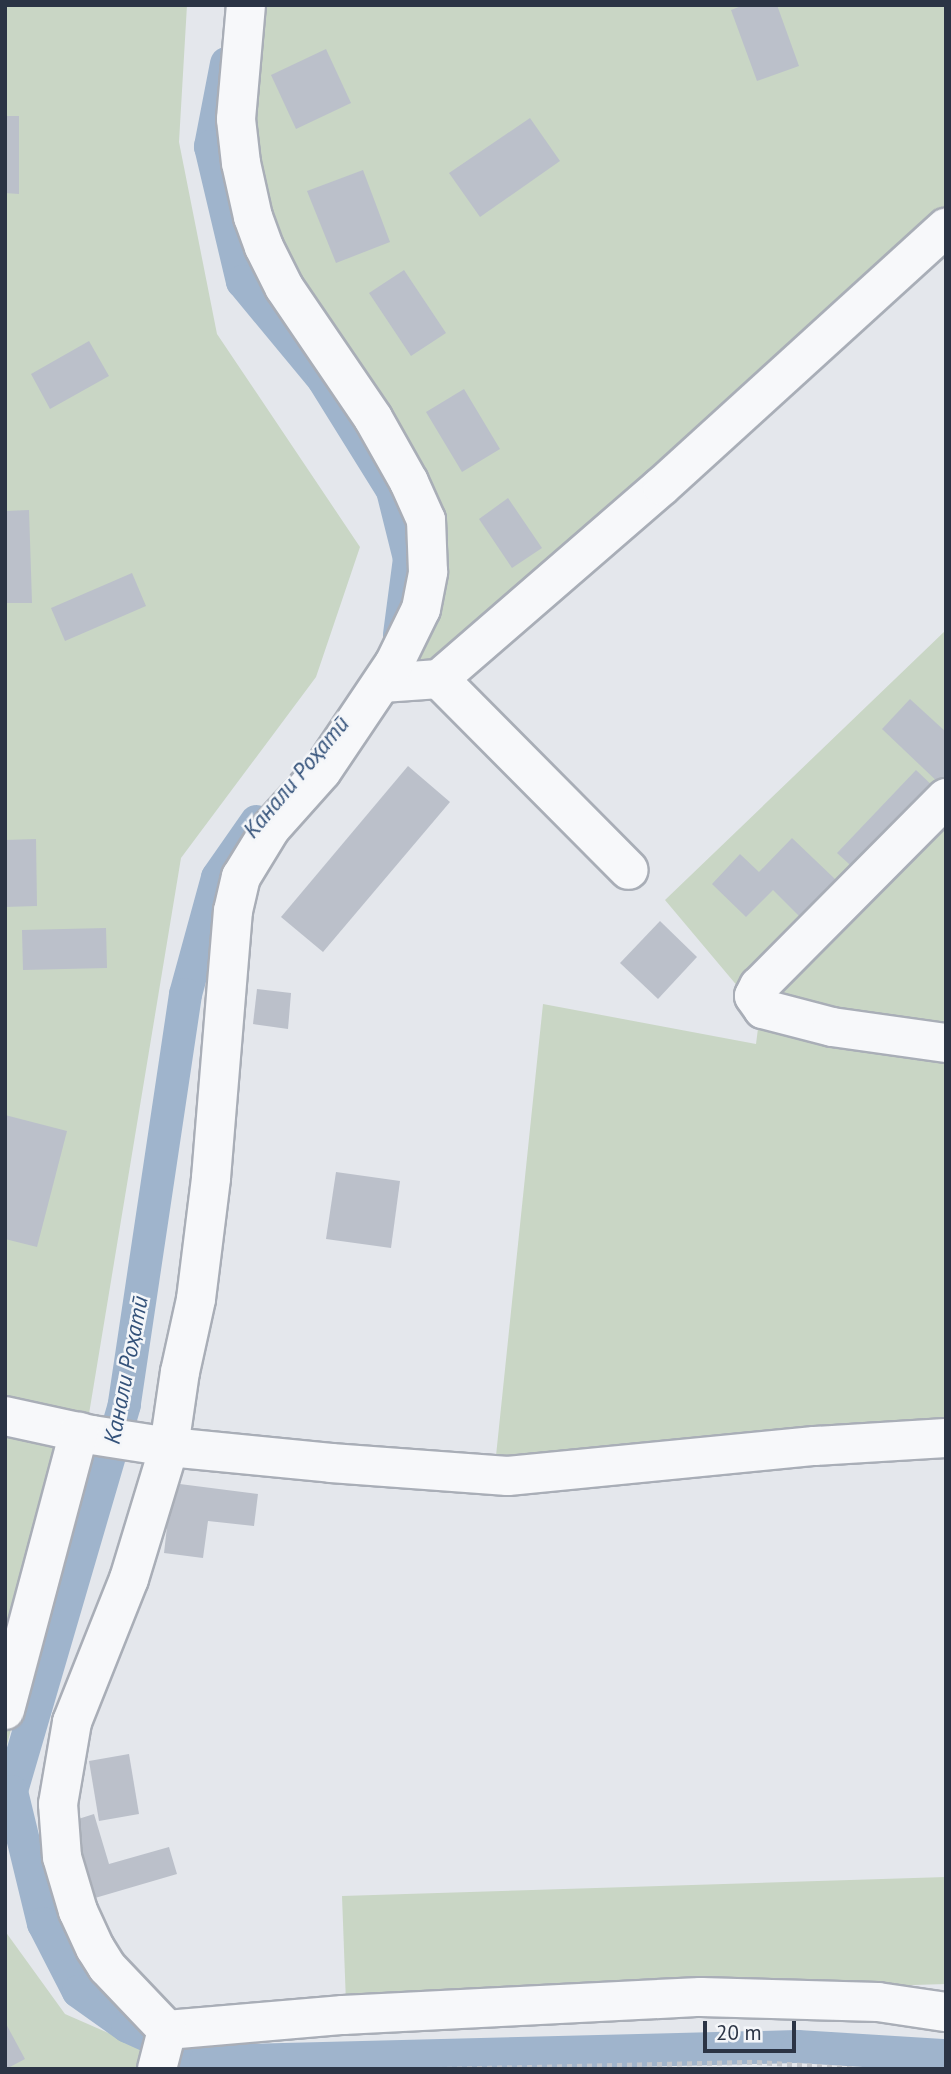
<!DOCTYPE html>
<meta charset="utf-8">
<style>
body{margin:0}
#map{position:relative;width:951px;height:2074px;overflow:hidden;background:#e4e7ec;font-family:"PT Sans",sans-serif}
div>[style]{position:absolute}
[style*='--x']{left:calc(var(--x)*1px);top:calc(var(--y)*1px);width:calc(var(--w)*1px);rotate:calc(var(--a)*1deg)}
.green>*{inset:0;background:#c9d6c5}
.canal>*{height:33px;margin:-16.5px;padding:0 16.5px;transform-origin:16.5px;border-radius:16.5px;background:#9fb4cc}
.building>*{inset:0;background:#bbc0ca}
.path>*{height:4.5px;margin-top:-2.25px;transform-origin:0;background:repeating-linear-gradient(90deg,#c2c5cb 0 5px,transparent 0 10px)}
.roads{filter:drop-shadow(2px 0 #a9aeb7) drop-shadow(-2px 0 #a9aeb7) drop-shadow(0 2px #a9aeb7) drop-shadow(0 -2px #a9aeb7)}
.minor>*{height:38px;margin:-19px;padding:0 19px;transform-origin:19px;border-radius:19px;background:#f7f8fa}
span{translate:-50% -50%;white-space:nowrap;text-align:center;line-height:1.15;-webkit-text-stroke:5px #f4f6f9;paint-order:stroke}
.water-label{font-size:23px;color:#34527a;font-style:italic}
.frame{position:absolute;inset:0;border:7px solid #2b3445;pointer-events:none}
.scale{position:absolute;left:703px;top:2021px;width:93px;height:32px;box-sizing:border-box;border:4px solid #2b3445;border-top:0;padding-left:9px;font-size:21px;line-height:24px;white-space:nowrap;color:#2b3445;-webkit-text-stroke:5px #f4f6f9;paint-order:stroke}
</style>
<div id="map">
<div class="green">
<div style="clip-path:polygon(5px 5px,187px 5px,179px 142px,217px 334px,360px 547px,316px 677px,181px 858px,87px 1426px,5px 1753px)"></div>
<div style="clip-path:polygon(255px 5px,946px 5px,946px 233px,438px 687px,372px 697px,441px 566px,316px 334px,243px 146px)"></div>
<div style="clip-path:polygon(946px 630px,946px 1436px,494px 1475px,543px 1004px,756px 1044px,760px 1013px,665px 900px)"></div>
<div style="clip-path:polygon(946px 1877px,946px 1984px,346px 2003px,342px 1896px)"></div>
<div style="clip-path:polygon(5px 1931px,65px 2014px,161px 2056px,155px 2069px,5px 2069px)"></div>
</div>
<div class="canal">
<div style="--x:226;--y:63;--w:85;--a:100.9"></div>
<div style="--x:210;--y:146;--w:139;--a:76.7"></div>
<div style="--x:242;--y:281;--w:127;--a:50.4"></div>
<div style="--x:323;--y:379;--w:131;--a:58.1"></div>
<div style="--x:392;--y:490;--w:70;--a:76"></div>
<div style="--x:409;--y:558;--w:77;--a:97.5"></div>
<div style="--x:256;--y:821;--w:68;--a:124.9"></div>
<div style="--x:217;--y:877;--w:121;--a:105.3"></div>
<div style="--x:185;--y:994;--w:415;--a:98.5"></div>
<div style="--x:124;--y:1404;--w:403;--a:106.3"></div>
<div style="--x:11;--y:1791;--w:136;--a:76.4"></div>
<div style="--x:43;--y:1923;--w:76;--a:62.8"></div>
<div style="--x:78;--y:1991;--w:60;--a:35.5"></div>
<div style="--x:127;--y:2026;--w:85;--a:24.2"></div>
<div style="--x:205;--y:2061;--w:592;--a:-1.45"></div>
<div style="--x:797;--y:2046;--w:149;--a:3.5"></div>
</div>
<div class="building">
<div style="clip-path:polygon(744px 5px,777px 5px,799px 66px,757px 81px,731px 10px)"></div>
<div style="clip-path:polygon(326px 49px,351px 103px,296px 129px,271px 75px)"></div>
<div style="clip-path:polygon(5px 116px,19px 116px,19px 194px,5px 193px)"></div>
<div style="clip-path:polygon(530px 118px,560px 161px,480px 217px,449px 173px)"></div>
<div style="clip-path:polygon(363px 170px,390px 242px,336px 263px,307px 191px)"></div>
<div style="clip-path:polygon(404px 270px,446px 333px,411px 356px,369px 293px)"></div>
<div style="clip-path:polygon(89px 341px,109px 376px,50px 409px,31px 374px)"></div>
<div style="clip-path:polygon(464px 389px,500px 449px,462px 472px,426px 412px)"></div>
<div style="clip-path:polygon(508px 498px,542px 548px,512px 568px,479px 519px)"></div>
<div style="clip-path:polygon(29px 510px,32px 603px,5px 603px,5px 511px)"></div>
<div style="clip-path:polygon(132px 573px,146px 606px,65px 641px,51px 608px)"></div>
<div style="clip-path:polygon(910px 699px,946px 732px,946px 784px,943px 787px,882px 729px)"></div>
<div style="clip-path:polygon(408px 766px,450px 802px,323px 952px,281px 917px)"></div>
<div style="clip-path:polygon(916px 770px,938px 791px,860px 874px,837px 853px)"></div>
<div style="clip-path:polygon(792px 838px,836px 880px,800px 917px,773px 890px,746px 917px,712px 884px,740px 854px,759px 872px)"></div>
<div style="clip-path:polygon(36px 839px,37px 906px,5px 907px,5px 840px)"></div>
<div style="clip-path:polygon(660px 921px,697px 957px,658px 999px,620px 963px)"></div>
<div style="clip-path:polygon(106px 928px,107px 968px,23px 970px,22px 930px)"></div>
<div style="clip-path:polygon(257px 989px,291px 993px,288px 1029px,253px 1024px)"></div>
<div style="clip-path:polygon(5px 1115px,67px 1131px,37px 1247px,5px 1239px)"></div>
<div style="clip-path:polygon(336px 1172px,400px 1181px,391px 1248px,326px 1239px)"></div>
<div style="clip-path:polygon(172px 1483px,258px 1494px,254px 1526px,208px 1521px,203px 1558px,164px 1553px)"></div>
<div style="clip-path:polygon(129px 1754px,139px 1814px,99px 1821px,89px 1761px)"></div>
<div style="clip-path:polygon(94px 1814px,109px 1864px,169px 1847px,177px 1874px,95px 1898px,72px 1821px)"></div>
<div style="clip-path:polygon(5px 2022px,25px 2059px,6px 2069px,5px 2069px)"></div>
</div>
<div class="path">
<div style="--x:437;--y:2069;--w:320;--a:-1.3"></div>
<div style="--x:757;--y:2062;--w:105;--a:3.8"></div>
</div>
<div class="roads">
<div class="minor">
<div style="--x:439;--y:679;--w:269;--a:45.2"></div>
<div style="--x:382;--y:683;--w:57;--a:-4"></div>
<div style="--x:439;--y:679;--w:295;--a:-40.9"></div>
<div style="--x:662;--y:486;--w:384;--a:-42.3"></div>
<div style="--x:946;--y:798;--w:265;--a:134.8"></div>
<div style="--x:759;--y:986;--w:11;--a:117"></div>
<div style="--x:754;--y:996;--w:16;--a:55"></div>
<div style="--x:763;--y:1009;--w:71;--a:14.6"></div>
<div style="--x:832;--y:1027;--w:115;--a:8"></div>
<div style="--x:5;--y:1416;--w:89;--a:12.3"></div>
<div style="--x:92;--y:1435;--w:78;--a:8.9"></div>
<div style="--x:169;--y:1447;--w:163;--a:5.6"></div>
<div style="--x:331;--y:1463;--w:177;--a:4.2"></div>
<div style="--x:508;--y:1476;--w:308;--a:-5.6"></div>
<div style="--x:815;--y:1446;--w:131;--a:-3.5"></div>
<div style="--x:5;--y:1710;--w:288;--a:-75.1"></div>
<div style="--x:167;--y:2030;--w:177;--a:-4.9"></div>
<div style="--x:343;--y:2015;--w:358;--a:-2.9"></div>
<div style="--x:701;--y:1997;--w:177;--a:1.6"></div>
<div style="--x:878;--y:2002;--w:69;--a:8.4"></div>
<div style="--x:157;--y:2069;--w:40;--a:-75.6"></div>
<div style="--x:167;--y:2030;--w:87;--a:-133.6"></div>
<div style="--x:107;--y:1967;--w:22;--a:-122"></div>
<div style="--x:95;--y:1948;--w:41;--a:-114.7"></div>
<div style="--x:78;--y:1911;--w:56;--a:-106.5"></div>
<div style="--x:62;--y:1857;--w:53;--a:-94.3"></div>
<div style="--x:58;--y:1804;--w:83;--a:-80.3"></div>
<div style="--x:72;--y:1722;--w:154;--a:-68.3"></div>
<div style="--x:129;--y:1579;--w:138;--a:-73.1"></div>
<div style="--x:169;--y:1447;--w:76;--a:-81.7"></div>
<div style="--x:180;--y:1372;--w:75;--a:-77.6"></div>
<div style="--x:196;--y:1299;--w:122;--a:-82.9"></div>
<div style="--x:211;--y:1178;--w:268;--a:-85.3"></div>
<div style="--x:233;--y:911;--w:35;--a:-77"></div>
<div style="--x:241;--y:877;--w:57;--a:-58.5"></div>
<div style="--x:271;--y:828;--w:76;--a:-48.2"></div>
<div style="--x:322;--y:771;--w:129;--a:-56.1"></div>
<div style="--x:394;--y:664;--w:61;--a:-63.9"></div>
<div style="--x:421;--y:609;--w:38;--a:-79"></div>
<div style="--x:428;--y:572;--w:52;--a:-92.2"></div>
<div style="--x:426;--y:520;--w:42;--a:-114.1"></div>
<div style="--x:409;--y:482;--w:73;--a:-119.4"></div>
<div style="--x:373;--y:418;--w:158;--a:-124.2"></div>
<div style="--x:284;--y:287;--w:45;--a:-116.6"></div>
<div style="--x:264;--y:247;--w:32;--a:-110"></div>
<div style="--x:253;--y:217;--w:55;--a:-102.5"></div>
<div style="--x:241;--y:163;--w:44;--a:-96.5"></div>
<div style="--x:236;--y:119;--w:114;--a:-85"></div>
</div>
</div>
<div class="water-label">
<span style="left:296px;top:777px;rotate:-50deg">Канали Роҳатӣ</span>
<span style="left:126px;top:1370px;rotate:-79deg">Канали Роҳатӣ</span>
</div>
<div class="frame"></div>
<div class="scale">20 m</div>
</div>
